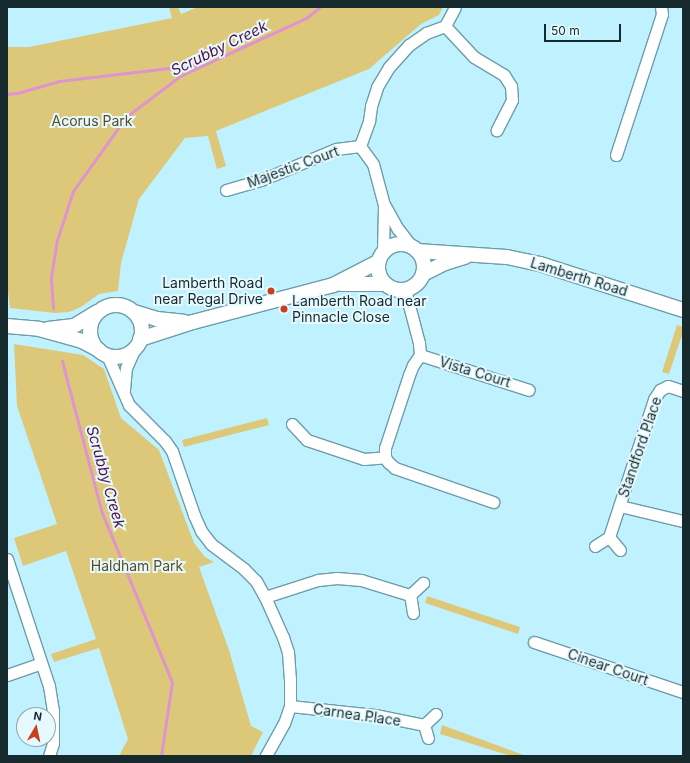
<!DOCTYPE html>
<style>
body{margin:0}
#map{position:relative;width:690px;height:763px;overflow:hidden;background:#bff2fe;font-family:Inter,sans-serif}
div>[style]{position:absolute}
[style*='--x']{left:calc(var(--x)*1px);top:calc(var(--y)*1px);width:calc(var(--w)*1px);rotate:calc(var(--a)*1deg)}
.green>*{inset:0;background:#ddc87a}
.stream>*{height:3px;margin:-1.5px;padding:0 1.5px;transform-origin:1.5px;border-radius:1.5px;background:#df93cf}
.roads{filter:drop-shadow(1px 0 #6d9da9) drop-shadow(-1px 0 #6d9da9) drop-shadow(0 1px #6d9da9) drop-shadow(0 -1px #6d9da9)}
.minor>*{height:11px;margin:-5.5px;padding:0 5.5px;transform-origin:5.5px;border-radius:5.5px;background:#fff}
.tertiary>*{height:14px;margin:-7px;padding:0 7px;transform-origin:7px;border-radius:7px;background:#fff}
.tertiary>.ring{margin:-7px;padding:0;box-sizing:content-box;background:none;border:14px solid #fff;border-radius:50%}
.dots>*{width:11px;height:11px;translate:-50% -50%;box-sizing:border-box;border:2px solid #e6f9fe;border-radius:50%}
span{translate:-50% -50%;white-space:nowrap;text-align:center;line-height:1.15;-webkit-text-stroke:4px #e6f9fe;paint-order:stroke}
.park-label{font-size:14px;color:#584d26}
.street-label{font-size:14px;color:#162a2e}
.poi-label{font-size:14px;color:#162a2e}
.right{translate:-100% -50%;text-align:right}
.left{translate:0 -50%;text-align:left}
.water-label{font-size:15px;color:#510e47;font-style:italic}
.frame{position:absolute;inset:0;border:8px solid #162a2e;pointer-events:none}
.north{position:absolute;left:16px;top:707px;width:40px;height:40px;box-sizing:border-box;background:#e6f9fe;border:1px solid #93a6ab;border-radius:50%;rotate:9deg;font-size:11px;font-weight:700;line-height:16px;text-align:center;color:#162a2e}
.north::after{content:'';display:block;margin:auto;width:14px;height:18px;background:#c93f1c;clip-path:polygon(50% 0,100% 100%,50% 72%,0 100%)}
.scale{position:absolute;left:544px;top:24px;width:77px;height:18px;box-sizing:border-box;border:2px solid #162a2e;border-top:0;padding-left:5px;font-size:12px;line-height:14px;white-space:nowrap;color:#162a2e;-webkit-text-stroke:3px #e6f9fe;paint-order:stroke}
</style>
<div id="map">
<div class="green">
<div style="clip-path:polygon(169px 7px,178px 7px,181px 14px,198px 7px,443px 7px,439px 15px,421px 24px,369px 69px,216px 131px,226px 166px,217px 169px,208px 136px,185px 138px,139px 199px,121px 263px,118px 291px,99px 294px,81px 307px,69px 312px,55px 313px,10px 308px,7px 283px,7px 47px,29px 47px,172px 18px)"></div>
<div style="clip-path:polygon(677px 325px,683px 327px,683px 332px,669px 374px,662px 372px)"></div>
<div style="clip-path:polygon(14px 344px,83px 355px,104px 369px,121px 418px,159px 450px,194px 543px,205px 557px,214px 562px,199px 567px,229px 650px,251px 726px,263px 732px,251px 756px,119px 756px,128px 739px,99px 648px,54px 662px,51px 654px,96px 639px,66px 551px,23px 566px,14px 538px,57px 524px,17px 406px)"></div>
<div style="clip-path:polygon(267px 418px,269px 425px,184px 447px,182px 440px)"></div>
<div style="clip-path:polygon(427px 596px,520px 627px,518px 634px,425px 603px)"></div>
<div style="clip-path:polygon(442px 725px,526px 756px,511px 756px,440px 734px)"></div>
</div>
<div class="stream">
<div style="--x:7;--y:94;--w:10;--a:-6"></div>
<div style="--x:17;--y:93;--w:44;--a:-15.9"></div>
<div style="--x:59;--y:81;--w:145;--a:-6.7"></div>
<div style="--x:53;--y:308;--w:31;--a:-94"></div>
<div style="--x:51;--y:277;--w:37;--a:-81"></div>
<div style="--x:57;--y:240;--w:52;--a:-71.9"></div>
<div style="--x:73;--y:191;--w:91;--a:-54.4"></div>
<div style="--x:126;--y:117;--w:68;--a:-37.2"></div>
<div style="--x:180;--y:76;--w:139;--a:-24.7"></div>
<div style="--x:306;--y:18;--w:18;--a:-38"></div>
<div style="--x:62;--y:361;--w:157;--a:75.3"></div>
<div style="--x:102;--y:513;--w:183;--a:67.5"></div>
<div style="--x:172;--y:682;--w:75;--a:98.5"></div>
</div>
<div class="roads">
<div class="minor">
<div style="--x:445;--y:26;--w:42;--a:46.9"></div>
<div style="--x:474;--y:57;--w:35;--a:31"></div>
<div style="--x:504;--y:75;--w:13;--a:58"></div>
<div style="--x:511;--y:86;--w:14;--a:86"></div>
<div style="--x:512;--y:100;--w:34;--a:117"></div>
<div style="--x:616;--y:155;--w:148;--a:-71.9"></div>
<div style="--x:662;--y:14;--w:7;--a:-98"></div>
<div style="--x:226;--y:190;--w:36;--a:-16"></div>
<div style="--x:261;--y:180;--w:81;--a:-22.5"></div>
<div style="--x:336;--y:149;--w:24;--a:-7"></div>
<div style="--x:385;--y:206;--w:26;--a:61"></div>
<div style="--x:398;--y:229;--w:23;--a:52"></div>
<div style="--x:383;--y:253;--w:48;--a:-88.8"></div>
<div style="--x:384;--y:205;--w:42;--a:-105"></div>
<div style="--x:373;--y:164;--w:22;--a:-126"></div>
<div style="--x:360;--y:146;--w:27;--a:-70"></div>
<div style="--x:369;--y:121;--w:15;--a:-82"></div>
<div style="--x:371;--y:106;--w:20;--a:-72"></div>
<div style="--x:377;--y:87;--w:23;--a:-59"></div>
<div style="--x:389;--y:67;--w:30;--a:-48"></div>
<div style="--x:409;--y:45;--w:21;--a:-35"></div>
<div style="--x:426;--y:33;--w:20;--a:-20"></div>
<div style="--x:445;--y:26;--w:21;--a:-62"></div>
<div style="--x:405;--y:290;--w:55;--a:75.2"></div>
<div style="--x:419;--y:343;--w:12;--a:85"></div>
<div style="--x:420;--y:355;--w:12;--a:125"></div>
<div style="--x:413;--y:365;--w:11;--a:112"></div>
<div style="--x:409;--y:375;--w:77;--a:108.2"></div>
<div style="--x:385;--y:448;--w:9;--a:90"></div>
<div style="--x:385;--y:457;--w:6;--a:59"></div>
<div style="--x:388;--y:462;--w:9;--a:41"></div>
<div style="--x:395;--y:468;--w:104;--a:19.1"></div>
<div style="--x:107;--y:355;--w:55;--a:66.3"></div>
<div style="--x:129;--y:405;--w:51;--a:45"></div>
<div style="--x:165;--y:441;--w:12;--a:55"></div>
<div style="--x:172;--y:451;--w:68;--a:71"></div>
<div style="--x:194;--y:515;--w:17;--a:66"></div>
<div style="--x:201;--y:531;--w:16;--a:52"></div>
<div style="--x:211;--y:544;--w:41;--a:37.1"></div>
<div style="--x:244;--y:569;--w:17;--a:45"></div>
<div style="--x:256;--y:581;--w:18;--a:61"></div>
<div style="--x:265;--y:597;--w:44;--a:65.8"></div>
<div style="--x:283;--y:637;--w:16;--a:72"></div>
<div style="--x:288;--y:652;--w:27;--a:86"></div>
<div style="--x:290;--y:679;--w:27;--a:90"></div>
<div style="--x:290;--y:706;--w:18;--a:109"></div>
<div style="--x:284;--y:723;--w:38;--a:119"></div>
<div style="--x:420;--y:355;--w:114;--a:17.8"></div>
<div style="--x:124;--y:390;--w:22;--a:-85"></div>
<div style="--x:126;--y:368;--w:22;--a:-66"></div>
<div style="--x:292;--y:424;--w:22;--a:47"></div>
<div style="--x:307;--y:440;--w:60;--a:18.4"></div>
<div style="--x:364;--y:459;--w:21;--a:-5"></div>
<div style="--x:620;--y:506;--w:65;--a:13.4"></div>
<div style="--x:609;--y:537;--w:145;--a:-71.9"></div>
<div style="--x:654;--y:399;--w:11;--a:-56"></div>
<div style="--x:660;--y:390;--w:9;--a:-27"></div>
<div style="--x:668;--y:386;--w:16;--a:18"></div>
<div style="--x:595;--y:546;--w:17;--a:-33"></div>
<div style="--x:609;--y:537;--w:17;--a:50"></div>
<div style="--x:7;--y:559;--w:134;--a:71.7"></div>
<div style="--x:49;--y:686;--w:25;--a:81"></div>
<div style="--x:53;--y:711;--w:32;--a:90"></div>
<div style="--x:53;--y:743;--w:14;--a:107"></div>
<div style="--x:265;--y:597;--w:56;--a:-17.8"></div>
<div style="--x:318;--y:580;--w:19;--a:-6"></div>
<div style="--x:337;--y:578;--w:24;--a:5"></div>
<div style="--x:361;--y:580;--w:51;--a:17"></div>
<div style="--x:413;--y:613;--w:18;--a:-99"></div>
<div style="--x:410;--y:595;--w:18;--a:-43"></div>
<div style="--x:534;--y:642;--w:157;--a:18.6"></div>
<div style="--x:7;--y:675;--w:36;--a:-19"></div>
<div style="--x:290;--y:706;--w:85;--a:6"></div>
<div style="--x:375;--y:715;--w:50;--a:11.5"></div>
<div style="--x:428;--y:738;--w:14;--a:-107"></div>
<div style="--x:424;--y:725;--w:16;--a:-43"></div>
</div>
<div class="tertiary">
<div class="ring" style="left:378px;top:244px;width:32px;height:32px"></div>
<div style="--x:417;--y:251;--w:90;--a:3.8"></div>
<div style="--x:507;--y:257;--w:34;--a:12"></div>
<div style="--x:540;--y:264;--w:150;--a:17.8"></div>
<div style="--x:423;--y:274;--w:25;--a:-27"></div>
<div style="--x:445;--y:263;--w:21;--a:-17"></div>
<div style="--x:341;--y:284;--w:44;--a:0"></div>
<div class="ring" style="left:90px;top:305px;width:38px;height:38px"></div>
<div style="--x:134;--y:312;--w:24;--a:17"></div>
<div style="--x:157;--y:319;--w:27;--a:6"></div>
<div style="--x:7;--y:326;--w:32;--a:5"></div>
<div style="--x:39;--y:329;--w:45;--a:15.6"></div>
<div style="--x:82;--y:341;--w:19;--a:28"></div>
<div style="--x:48;--y:329;--w:26;--a:-7"></div>
<div style="--x:74;--y:326;--w:27;--a:-31"></div>
<div style="--x:140;--y:339;--w:56;--a:-17.8"></div>
<div style="--x:193;--y:322;--w:145;--a:-14.8"></div>
<div style="--x:333;--y:285;--w:51;--a:-27.1"></div>
</div>
</div>
<div class="dots">
<div style="left:271px;top:291px;background:#c93f1c"></div>
<div style="left:284px;top:309px;background:#c93f1c"></div>
</div>
<div class="park-label">
<span style="left:92px;top:121px">Acorus Park</span>
<span style="left:137px;top:566px">Haldham Park</span>
</div>
<div class="street-label">
<span style="left:293px;top:167px;rotate:-20deg">Majestic Court</span>
<span style="left:579px;top:277px;rotate:17deg">Lamberth Road</span>
<span style="left:475px;top:372px;rotate:17deg">Vista Court</span>
<span style="left:640px;top:447px;rotate:-71deg">Standford Place</span>
<span style="left:608px;top:667px;rotate:19deg">Cinear Court</span>
<span style="left:357px;top:715px;rotate:8deg">Carnea Place</span>
</div>
<div class="poi-label">
<span class="right" style="left:263px;top:291px">Lamberth Road<br>near Regal Drive</span>
<span class="left" style="left:292px;top:309px">Lamberth Road near<br>Pinnacle Close</span>
</div>
<div class="water-label">
<span style="left:219px;top:48px;rotate:-26deg">Scrubby Creek</span>
<span style="left:106px;top:477px;rotate:74deg">Scrubby Creek</span>
</div>
<div class="frame"></div>
<div class="north">N</div>
<div class="scale">50 m</div>
</div>
